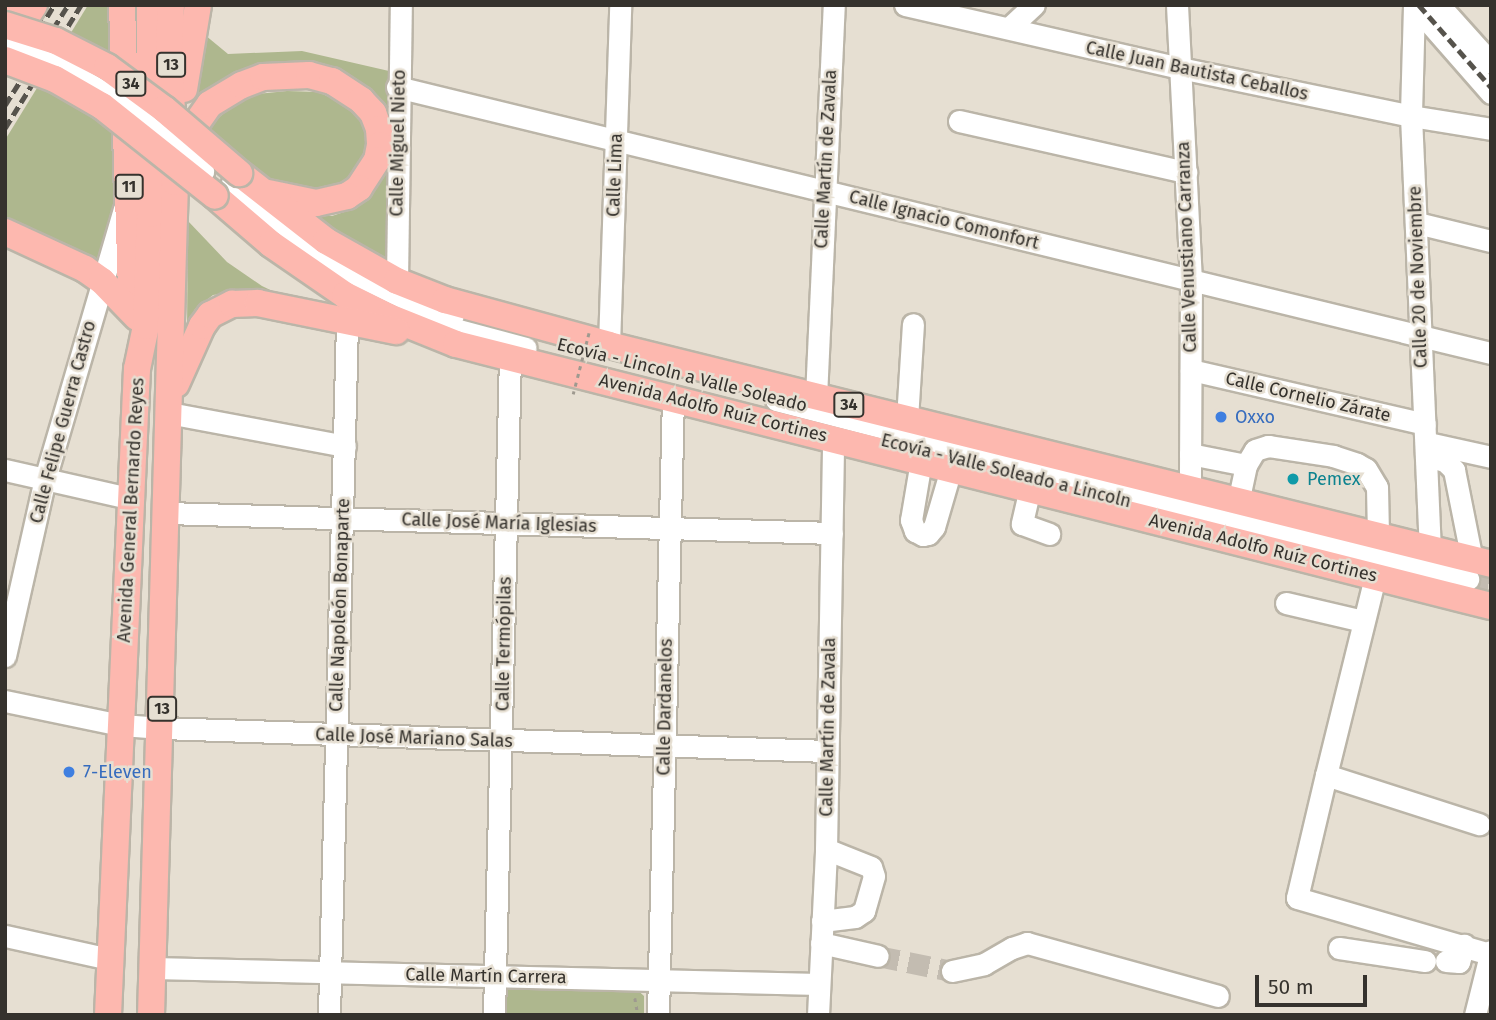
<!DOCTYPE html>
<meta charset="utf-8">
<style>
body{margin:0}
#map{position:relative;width:1496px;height:1020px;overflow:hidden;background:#e6dfd2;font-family:"Fira Sans",sans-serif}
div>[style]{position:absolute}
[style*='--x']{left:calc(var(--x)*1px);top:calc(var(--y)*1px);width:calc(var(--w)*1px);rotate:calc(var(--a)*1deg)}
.green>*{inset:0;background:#aeb78e}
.minor-tunnel>*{height:21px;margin-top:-10.5px;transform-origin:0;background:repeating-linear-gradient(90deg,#c3bcb1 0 21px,transparent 0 31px)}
.path>*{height:2.5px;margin-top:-1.25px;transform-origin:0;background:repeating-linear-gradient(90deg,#9e998f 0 3.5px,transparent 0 8.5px)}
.roads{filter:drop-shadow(2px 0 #bbb5a8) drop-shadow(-2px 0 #bbb5a8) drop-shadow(0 2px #bbb5a8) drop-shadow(0 -2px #bbb5a8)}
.minor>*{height:21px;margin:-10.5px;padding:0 10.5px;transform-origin:10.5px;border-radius:10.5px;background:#fff}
.major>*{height:26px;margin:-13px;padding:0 13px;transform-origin:13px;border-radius:13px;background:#fdb8af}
.rail>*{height:4.5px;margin-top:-2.25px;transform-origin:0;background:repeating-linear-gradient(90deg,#56534c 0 10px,transparent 0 15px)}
.path-bridge>*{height:2.5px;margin-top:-1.25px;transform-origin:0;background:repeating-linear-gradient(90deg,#9e998f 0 3.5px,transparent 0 8.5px)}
.bridges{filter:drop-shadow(2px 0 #bbb5a8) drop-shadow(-2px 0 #bbb5a8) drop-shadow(0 2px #bbb5a8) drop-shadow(0 -2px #bbb5a8)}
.minor-bridge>*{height:21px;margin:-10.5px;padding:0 10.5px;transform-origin:10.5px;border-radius:10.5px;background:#fff}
.major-bridge>*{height:26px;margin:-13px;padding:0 13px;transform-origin:13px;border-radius:13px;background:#fdb8af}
.dots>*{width:19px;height:19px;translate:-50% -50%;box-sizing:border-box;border:4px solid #e6dfd2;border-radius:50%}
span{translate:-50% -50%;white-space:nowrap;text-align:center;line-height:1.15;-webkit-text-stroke:5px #e6dfd2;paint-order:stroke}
.shield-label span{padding:2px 5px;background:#e6dfd2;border:2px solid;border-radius:5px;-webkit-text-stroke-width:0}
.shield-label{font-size:16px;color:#35322d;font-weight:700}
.street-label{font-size:18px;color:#35322d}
.shop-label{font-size:18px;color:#366cbe}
.left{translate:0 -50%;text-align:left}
.culture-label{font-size:18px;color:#0d838f}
.frame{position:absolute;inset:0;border:7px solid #35322d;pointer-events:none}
.scale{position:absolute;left:1255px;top:975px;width:112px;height:32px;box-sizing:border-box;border:4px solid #35322d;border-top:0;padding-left:9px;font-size:21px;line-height:24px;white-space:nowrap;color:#35322d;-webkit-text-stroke:5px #e6dfd2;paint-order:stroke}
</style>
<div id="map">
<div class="green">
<div style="clip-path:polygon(88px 5px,111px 5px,115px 197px,101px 260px,5px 223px,5px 140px)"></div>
<div style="clip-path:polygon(205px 35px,228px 54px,302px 51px,389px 71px,389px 147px,387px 124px,300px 68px,195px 104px)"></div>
<div style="clip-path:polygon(287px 91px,318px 92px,347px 105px,363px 123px,369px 149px,342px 191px,313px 193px,274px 181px,237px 158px,206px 129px,233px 105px,257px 94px)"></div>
<div style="clip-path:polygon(388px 163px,386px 262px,304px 215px,332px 216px,353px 209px,373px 189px)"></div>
<div style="clip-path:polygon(188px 221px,227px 262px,262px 286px,295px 302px,239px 291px,213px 295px,195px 309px,187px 331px)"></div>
<div style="clip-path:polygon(508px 985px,634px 987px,644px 996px,644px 1015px,500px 1015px,499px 997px)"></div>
</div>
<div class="minor-tunnel">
<div style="--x:1468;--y:579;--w:24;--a:12"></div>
<div style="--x:878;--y:956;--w:76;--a:11.5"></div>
</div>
<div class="path">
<div style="--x:635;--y:998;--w:17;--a:80"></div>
</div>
<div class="roads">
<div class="minor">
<div style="--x:905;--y:5;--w:282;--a:12.9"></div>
<div style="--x:1180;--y:68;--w:236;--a:11.7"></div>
<div style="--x:1411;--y:116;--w:81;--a:9.2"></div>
<div style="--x:1177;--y:5;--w:275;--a:87.1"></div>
<div style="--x:1191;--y:280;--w:210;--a:90.3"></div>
<div style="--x:1414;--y:5;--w:117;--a:48.8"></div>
<div style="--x:1439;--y:5;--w:78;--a:48.1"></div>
<div style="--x:1414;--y:6;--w:110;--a:91.6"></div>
<div style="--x:1411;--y:116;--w:433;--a:87.5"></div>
<div style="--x:1009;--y:28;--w:34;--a:-43"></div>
<div style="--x:397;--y:87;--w:1126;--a:13.67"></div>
<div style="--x:959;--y:121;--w:233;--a:12.7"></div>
<div style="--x:232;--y:182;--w:80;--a:40.4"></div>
<div style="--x:293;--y:234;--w:64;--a:34.2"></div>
<div style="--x:346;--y:270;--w:73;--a:25.9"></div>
<div style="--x:412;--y:302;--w:43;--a:18.9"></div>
<div style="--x:1417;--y:223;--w:76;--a:13.7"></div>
<div style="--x:397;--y:281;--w:276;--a:-89.2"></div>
<div style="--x:429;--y:322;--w:100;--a:15"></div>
<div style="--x:609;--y:345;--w:340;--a:-88.1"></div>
<div style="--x:1191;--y:370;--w:240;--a:13"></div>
<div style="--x:816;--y:397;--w:392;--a:-87.4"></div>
<div style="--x:776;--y:400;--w:715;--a:14.5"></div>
<div style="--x:169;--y:413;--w:179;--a:10.6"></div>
<div style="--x:907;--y:419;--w:95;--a:-86.4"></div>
<div style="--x:1428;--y:443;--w:65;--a:12.5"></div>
<div style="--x:1190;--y:454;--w:57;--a:11.1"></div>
<div style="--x:1246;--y:465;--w:38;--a:102"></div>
<div style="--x:1426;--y:456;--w:20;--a:15"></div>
<div style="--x:1445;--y:461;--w:13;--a:45"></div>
<div style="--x:1454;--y:470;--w:92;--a:78.7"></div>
<div style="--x:921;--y:461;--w:60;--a:99.6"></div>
<div style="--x:911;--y:520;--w:12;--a:70"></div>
<div style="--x:915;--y:531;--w:9;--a:27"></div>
<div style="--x:923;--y:535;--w:5;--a:-11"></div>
<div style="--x:928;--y:534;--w:9;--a:-49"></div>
<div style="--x:934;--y:527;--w:60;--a:-73.7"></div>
<div style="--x:1246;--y:465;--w:17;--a:-59"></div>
<div style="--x:1255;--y:450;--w:14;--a:-17"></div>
<div style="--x:1268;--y:446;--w:66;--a:8.7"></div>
<div style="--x:1333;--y:456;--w:25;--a:18"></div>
<div style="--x:1357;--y:464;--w:10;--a:29"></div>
<div style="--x:1366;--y:469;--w:21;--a:59"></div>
<div style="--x:1377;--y:487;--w:49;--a:88.8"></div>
<div style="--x:5;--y:470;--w:131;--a:12.8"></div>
<div style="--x:1030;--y:488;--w:37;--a:103"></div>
<div style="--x:1022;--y:524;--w:29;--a:20"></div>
<div style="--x:167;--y:513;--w:665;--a:1.72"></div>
<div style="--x:1375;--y:577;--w:204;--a:103.9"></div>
<div style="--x:1326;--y:775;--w:161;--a:17.8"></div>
<div style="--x:1286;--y:603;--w:79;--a:13.2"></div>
<div style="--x:5;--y:656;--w:181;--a:-77.3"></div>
<div style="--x:45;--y:479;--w:281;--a:-73.7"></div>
<div style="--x:5;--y:701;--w:118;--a:11.7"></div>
<div style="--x:121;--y:725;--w:41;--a:4.2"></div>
<div style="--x:162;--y:728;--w:664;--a:1.98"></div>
<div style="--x:1326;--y:775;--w:126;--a:103.3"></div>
<div style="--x:1297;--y:898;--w:201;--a:16.2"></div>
<div style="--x:822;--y:921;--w:33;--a:-7"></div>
<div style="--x:855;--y:917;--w:11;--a:-34"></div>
<div style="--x:864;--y:911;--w:36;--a:-74"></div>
<div style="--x:874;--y:876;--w:9;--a:-108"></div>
<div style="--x:871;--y:867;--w:48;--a:-158.2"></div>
<div style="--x:5;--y:936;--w:107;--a:12.4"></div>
<div style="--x:821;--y:943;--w:58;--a:12.8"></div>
<div style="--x:1339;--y:948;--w:87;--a:8.6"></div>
<div style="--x:1446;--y:961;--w:13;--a:4"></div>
<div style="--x:1459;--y:962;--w:18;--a:-74"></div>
<div style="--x:153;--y:968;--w:666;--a:1.38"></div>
<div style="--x:952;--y:971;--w:33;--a:-12"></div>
<div style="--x:984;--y:964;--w:32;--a:-30"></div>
<div style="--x:1012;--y:948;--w:16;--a:-18"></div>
<div style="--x:1027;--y:943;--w:198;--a:15.5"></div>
<div style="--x:329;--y:1015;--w:694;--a:-88.51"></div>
<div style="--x:494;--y:1015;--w:658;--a:-88.61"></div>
<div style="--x:658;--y:1015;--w:616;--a:-88.61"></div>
<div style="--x:818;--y:1015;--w:166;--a:-87.2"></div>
<div style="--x:826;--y:849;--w:410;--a:-89"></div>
<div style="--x:1475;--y:1015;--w:66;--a:-76"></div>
</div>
<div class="major">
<div style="--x:122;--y:5;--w:289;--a:88.2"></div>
<div style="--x:5;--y:15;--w:12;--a:-59"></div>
<div style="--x:6;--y:48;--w:51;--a:-56.9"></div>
<div style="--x:184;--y:89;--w:85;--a:-80.5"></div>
<div style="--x:183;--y:153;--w:27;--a:-68"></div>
<div style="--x:193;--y:128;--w:29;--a:-55"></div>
<div style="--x:210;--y:104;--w:37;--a:-31"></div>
<div style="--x:242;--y:85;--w:22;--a:-21"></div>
<div style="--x:263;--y:77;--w:46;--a:-2.5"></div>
<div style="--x:309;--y:75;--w:24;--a:15"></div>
<div style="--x:332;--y:81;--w:35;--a:33"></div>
<div style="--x:361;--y:100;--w:18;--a:47"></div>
<div style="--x:373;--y:113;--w:17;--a:69"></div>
<div style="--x:379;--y:129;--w:16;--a:86"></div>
<div style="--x:380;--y:145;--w:15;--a:101"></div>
<div style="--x:377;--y:160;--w:33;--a:123"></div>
<div style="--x:359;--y:188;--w:14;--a:146"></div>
<div style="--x:347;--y:196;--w:32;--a:167"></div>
<div style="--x:316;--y:203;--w:49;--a:-168.2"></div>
<div style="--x:239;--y:173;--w:110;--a:38"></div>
<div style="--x:326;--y:241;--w:81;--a:29.4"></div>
<div style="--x:397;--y:281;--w:52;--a:21.6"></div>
<div style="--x:445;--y:300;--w:170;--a:15.3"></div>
<div style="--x:609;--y:345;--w:909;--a:13.94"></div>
<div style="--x:215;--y:196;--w:74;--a:40.6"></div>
<div style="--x:271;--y:244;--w:90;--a:34.6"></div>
<div style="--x:345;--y:295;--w:49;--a:26.6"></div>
<div style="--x:389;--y:317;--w:72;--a:21.9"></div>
<div style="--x:456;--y:344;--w:1068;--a:14.21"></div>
<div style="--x:5;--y:232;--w:88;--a:24.8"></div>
<div style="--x:85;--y:269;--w:21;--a:35"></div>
<div style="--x:102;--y:281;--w:50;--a:45.8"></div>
<div style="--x:176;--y:384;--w:64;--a:-65.9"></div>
<div style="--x:202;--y:326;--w:14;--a:-54"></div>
<div style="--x:210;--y:315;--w:25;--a:-27"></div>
<div style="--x:232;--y:304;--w:26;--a:-2"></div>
<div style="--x:258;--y:303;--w:141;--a:11.5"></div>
<div style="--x:108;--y:1015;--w:647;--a:-87.43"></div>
<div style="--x:137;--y:369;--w:44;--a:-78.2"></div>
<div style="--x:146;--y:326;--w:112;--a:-88"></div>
<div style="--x:150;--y:214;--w:209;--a:-90"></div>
<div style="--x:151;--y:1015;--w:833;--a:-88.35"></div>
<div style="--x:175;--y:182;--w:137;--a:-92.5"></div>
<div style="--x:169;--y:45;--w:40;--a:-87.1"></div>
</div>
</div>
<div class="rail">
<div style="--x:1419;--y:5;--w:109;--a:48.7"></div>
<div style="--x:16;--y:68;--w:74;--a:-58.9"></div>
<div style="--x:5;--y:105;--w:118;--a:-57.8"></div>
<div style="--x:5;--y:128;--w:145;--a:-58.3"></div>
</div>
<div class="path-bridge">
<div style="--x:573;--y:394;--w:64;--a:-75.5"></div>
</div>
<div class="bridges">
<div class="minor-bridge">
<div style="--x:5;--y:47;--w:59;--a:19.7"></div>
<div style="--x:61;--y:67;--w:63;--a:30.7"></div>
<div style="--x:115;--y:99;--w:114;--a:39.3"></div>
</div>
<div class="major-bridge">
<div style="--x:5;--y:25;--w:53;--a:17.4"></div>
<div style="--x:56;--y:41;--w:57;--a:27"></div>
<div style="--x:107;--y:67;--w:71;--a:36.4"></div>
<div style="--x:164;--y:109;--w:99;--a:40.5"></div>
<div style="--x:5;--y:60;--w:53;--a:20.8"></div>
<div style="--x:55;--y:79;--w:54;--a:29.9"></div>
<div style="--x:102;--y:106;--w:144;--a:38.5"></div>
</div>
</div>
<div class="dots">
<div style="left:1221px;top:417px;background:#3f7fe0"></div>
<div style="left:1293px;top:479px;background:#0f9aa8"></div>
<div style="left:69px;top:772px;background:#3f7fe0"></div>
</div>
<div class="shield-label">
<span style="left:171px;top:65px">13</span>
<span style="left:131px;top:84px">34</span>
<span style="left:129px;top:187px">11</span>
<span style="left:849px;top:405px">34</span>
<span style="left:162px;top:709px">13</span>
</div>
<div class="street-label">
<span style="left:1197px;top:71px;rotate:12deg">Calle Juan Bautista Ceballos</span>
<span style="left:398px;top:143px;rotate:-89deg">Calle Miguel Nieto</span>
<span style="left:826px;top:159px;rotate:-87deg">Calle Martín de Zavala</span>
<span style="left:615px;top:175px;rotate:-88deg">Calle Lima</span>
<span style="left:944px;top:220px;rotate:14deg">Calle Ignacio Comonfort</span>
<span style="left:1187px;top:247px;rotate:-92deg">Calle Venustiano Carranza</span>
<span style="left:1418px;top:277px;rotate:-92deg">Calle 20 de Noviembre</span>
<span style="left:682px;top:375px;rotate:14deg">Ecovía - Lincoln a Valle Soleado</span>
<span style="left:1308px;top:397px;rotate:13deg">Calle Cornelio Zárate</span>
<span style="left:713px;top:408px;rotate:14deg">Avenida Adolfo Ruíz Cortines</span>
<span style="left:63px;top:422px;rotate:-75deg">Calle Felipe Guerra Castro</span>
<span style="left:1006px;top:471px;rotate:14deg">Ecovía - Valle Soleado a Lincoln</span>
<span style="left:131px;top:510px;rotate:-87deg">Avenida General Bernardo Reyes</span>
<span style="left:499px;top:523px;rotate:2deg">Calle José María Iglesias</span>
<span style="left:1263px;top:548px;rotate:14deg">Avenida Adolfo Ruíz Cortines</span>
<span style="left:340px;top:605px;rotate:-88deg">Calle Napoleón Bonaparte</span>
<span style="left:504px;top:644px;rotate:-89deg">Calle Termópilas</span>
<span style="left:665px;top:707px;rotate:-89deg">Calle Dardanelos</span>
<span style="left:828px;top:727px;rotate:-89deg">Calle Martín de Zavala</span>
<span style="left:414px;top:738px;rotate:2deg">Calle José Mariano Salas</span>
<span style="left:486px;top:976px;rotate:1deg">Calle Martín Carrera</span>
</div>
<div class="shop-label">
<span class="left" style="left:1235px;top:417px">Oxxo</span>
<span class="left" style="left:83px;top:772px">7-Eleven</span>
</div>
<div class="culture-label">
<span class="left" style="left:1307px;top:479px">Pemex</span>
</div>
<div class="frame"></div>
<div class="scale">50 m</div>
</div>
